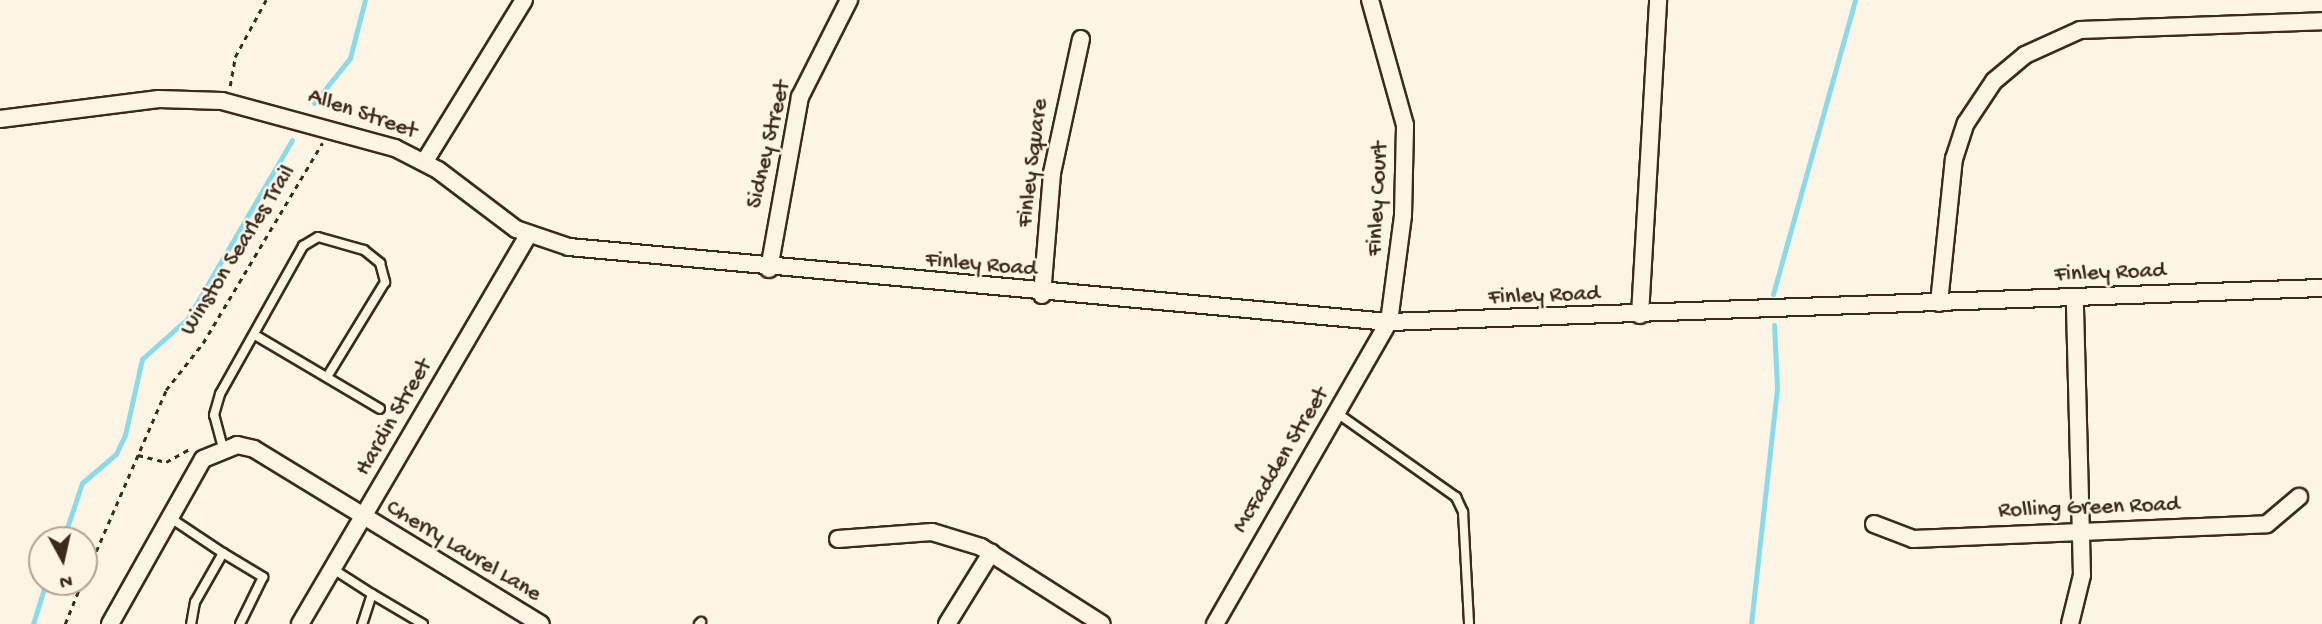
<!DOCTYPE html>
<style>
body{margin:0}
#map{position:relative;width:2322px;height:624px;overflow:hidden;background:#fcf5e5;font-family:"Gochi Hand",sans-serif}
div>[style]{position:absolute}
[style*='--x']{left:calc(var(--x)*1px);top:calc(var(--y)*1px);width:calc(var(--w)*1px);rotate:calc(var(--a)*1deg)}
.stream>*{height:5px;margin:-2.5px;padding:0 2.5px;transform-origin:2.5px;border-radius:2.5px;background:#8bdae9}
.path>*{height:2.5px;margin-top:-1.25px;transform-origin:0;background:repeating-linear-gradient(90deg,#3b2a1e 0 5px,transparent 0 10px)}
.roads{filter:drop-shadow(2px 0 #3b2a1e) drop-shadow(-2px 0 #3b2a1e) drop-shadow(0 2px #3b2a1e) drop-shadow(0 -2px #3b2a1e)}
.service>*{height:8px;margin:-4px;padding:0 4px;transform-origin:4px;border-radius:4px;background:#fcf5e5}
.minor>*{height:16px;margin:-8px;padding:0 8px;transform-origin:8px;border-radius:8px;background:#fcf5e5}
span{translate:-50% -50%;white-space:nowrap;text-align:center;line-height:1.15;-webkit-text-stroke:5px #fcf5e5;paint-order:stroke}
.street-label{font-size:23px;color:#3b2a1e}
.north{position:absolute;left:28px;top:526px;width:70px;height:70px;box-sizing:border-box;background:#fcf5e5;border:2px solid #afa495;border-radius:50%;rotate:172deg;font-size:19px;font-weight:700;line-height:28px;text-align:center;color:#3b2a1e}
.north::after{content:'';display:block;margin:auto;width:24px;height:32px;background:#3b2a1e;clip-path:polygon(50% 0,100% 100%,50% 72%,0 100%)}
</style>
<div id="map">
<div class="stream">
<div style="--x:314;--y:103;--w:58;--a:-51.3"></div>
<div style="--x:350;--y:58;--w:60;--a:-75.5"></div>
<div style="--x:1773;--y:294;--w:305;--a:-74.4"></div>
<div style="--x:63;--y:540;--w:60;--a:-71.6"></div>
<div style="--x:82;--y:483;--w:45;--a:-40.5"></div>
<div style="--x:116;--y:454;--w:21;--a:-65"></div>
<div style="--x:125;--y:435;--w:78;--a:-77.4"></div>
<div style="--x:142;--y:359;--w:62;--a:-41.7"></div>
<div style="--x:188;--y:318;--w:206;--a:-59.7"></div>
<div style="--x:33;--y:624;--w:44;--a:-72.8"></div>
<div style="--x:1751;--y:624;--w:237;--a:-83.7"></div>
<div style="--x:1777;--y:388;--w:63;--a:-92.7"></div>
</div>
<div class="path">
<div style="--x:230;--y:86;--w:29;--a:-80"></div>
<div style="--x:235;--y:57;--w:65;--a:-61.5"></div>
<div style="--x:138;--y:455;--w:29;--a:14"></div>
<div style="--x:166;--y:462;--w:26;--a:-29"></div>
<div style="--x:84;--y:579;--w:206;--a:-66.5"></div>
<div style="--x:166;--y:390;--w:60;--a:-51.8"></div>
<div style="--x:203;--y:343;--w:233;--a:-59.2"></div>
<div style="--x:65;--y:624;--w:45;--a:-68"></div>
</div>
<div class="roads">
<div class="service">
<div style="--x:255;--y:335;--w:145;--a:30.6"></div>
<div style="--x:1337;--y:413;--w:146;--a:35.2"></div>
<div style="--x:1456;--y:497;--w:17;--a:65"></div>
<div style="--x:1463;--y:512;--w:112;--a:86.9"></div>
<div style="--x:223;--y:448;--w:34;--a:-105"></div>
<div style="--x:214;--y:415;--w:22;--a:-74"></div>
<div style="--x:220;--y:394;--w:170;--a:-60.7"></div>
<div style="--x:303;--y:246;--w:17;--a:-31"></div>
<div style="--x:318;--y:237;--w:48;--a:15.8"></div>
<div style="--x:364;--y:250;--w:21;--a:39"></div>
<div style="--x:380;--y:263;--w:20;--a:75"></div>
<div style="--x:385;--y:282;--w:111;--a:121.4"></div>
<div style="--x:169;--y:517;--w:65;--a:33.7"></div>
<div style="--x:223;--y:553;--w:56;--a:119.7"></div>
<div style="--x:195;--y:602;--w:22;--a:100"></div>
<div style="--x:223;--y:553;--w:47;--a:31"></div>
<div style="--x:263;--y:577;--w:52;--a:116.1"></div>
<div style="--x:333;--y:569;--w:46;--a:32.7"></div>
<div style="--x:372;--y:594;--w:32;--a:108"></div>
<div style="--x:372;--y:594;--w:59;--a:30.5"></div>
<div style="--x:699;--y:624;--w:3;--a:-45"></div>
</div>
<div class="minor">
<div style="--x:0;--y:119;--w:160;--a:-7.2"></div>
<div style="--x:159;--y:99;--w:63;--a:1.8"></div>
<div style="--x:222;--y:101;--w:179;--a:15.2"></div>
<div style="--x:395;--y:148;--w:48;--a:27.1"></div>
<div style="--x:438;--y:170;--w:98;--a:37.1"></div>
<div style="--x:516;--y:229;--w:56;--a:18.8"></div>
<div style="--x:569;--y:247;--w:823;--a:5.23"></div>
<div style="--x:1389;--y:322;--w:934;--a:-2.09"></div>
<div style="--x:425;--y:161;--w:189;--a:-58.4"></div>
<div style="--x:769;--y:269;--w:175;--a:-79.8"></div>
<div style="--x:800;--y:97;--w:109;--a:-63.2"></div>
<div style="--x:1042;--y:295;--w:122;--a:-85.3"></div>
<div style="--x:1052;--y:173;--w:137;--a:-77.8"></div>
<div style="--x:1939;--y:303;--w:145;--a:-84.1"></div>
<div style="--x:1954;--y:159;--w:38;--a:-72"></div>
<div style="--x:1966;--y:123;--w:50;--a:-56.3"></div>
<div style="--x:1994;--y:81;--w:40;--a:-40"></div>
<div style="--x:2025;--y:55;--w:60;--a:-24.4"></div>
<div style="--x:2080;--y:30;--w:242;--a:-2.1"></div>
<div style="--x:1640;--y:315;--w:316;--a:-86.7"></div>
<div style="--x:1874;--y:524;--w:42;--a:21"></div>
<div style="--x:1913;--y:539;--w:354;--a:-2.4"></div>
<div style="--x:2267;--y:524;--w:42;--a:-40.2"></div>
<div style="--x:838;--y:539;--w:94;--a:-4.3"></div>
<div style="--x:932;--y:532;--w:51;--a:17"></div>
<div style="--x:981;--y:547;--w:143;--a:32.5"></div>
<div style="--x:110;--y:624;--w:189;--a:-60.6"></div>
<div style="--x:203;--y:459;--w:37;--a:-22"></div>
<div style="--x:237;--y:445;--w:17;--a:13"></div>
<div style="--x:254;--y:449;--w:336;--a:31.4"></div>
<div style="--x:300;--y:624;--w:451;--a:-59.6"></div>
<div style="--x:947;--y:624;--w:84;--a:-58.2"></div>
<div style="--x:1215;--y:624;--w:349;--a:-60.1"></div>
<div style="--x:1389;--y:322;--w:108;--a:-82.5"></div>
<div style="--x:1403;--y:215;--w:90;--a:-88.7"></div>
<div style="--x:1405;--y:125;--w:130;--a:-105.6"></div>
<div style="--x:2070;--y:624;--w:50;--a:-76.2"></div>
<div style="--x:2082;--y:575;--w:276;--a:-91.5"></div>
</div>
</div>
<div class="street-label">
<span style="left:362px;top:115px;rotate:19deg">Allen Street</span>
<span style="left:770px;top:145px;rotate:-77deg">Sidney Street</span>
<span style="left:1034px;top:163px;rotate:-83deg">Finley Square</span>
<span style="left:1379px;top:199px;rotate:-87deg">Finley Court</span>
<span style="left:239px;top:251px;rotate:-58deg">Winston Searles Trail</span>
<span style="left:981px;top:266px;rotate:5deg">Finley Road</span>
<span style="left:2110px;top:274px;rotate:-2deg">Finley Road</span>
<span style="left:1544px;top:297px;rotate:-2deg">Finley Road</span>
<span style="left:395px;top:418px;rotate:-60deg">Hardin Street</span>
<span style="left:1282px;top:461px;rotate:-59deg">McFadden Street</span>
<span style="left:2089px;top:509px;rotate:-2deg">Rolling Green Road</span>
<span style="left:463px;top:552px;rotate:31deg">Cherry Laurel Lane</span>
</div>
<div class="north">N</div>
</div>
